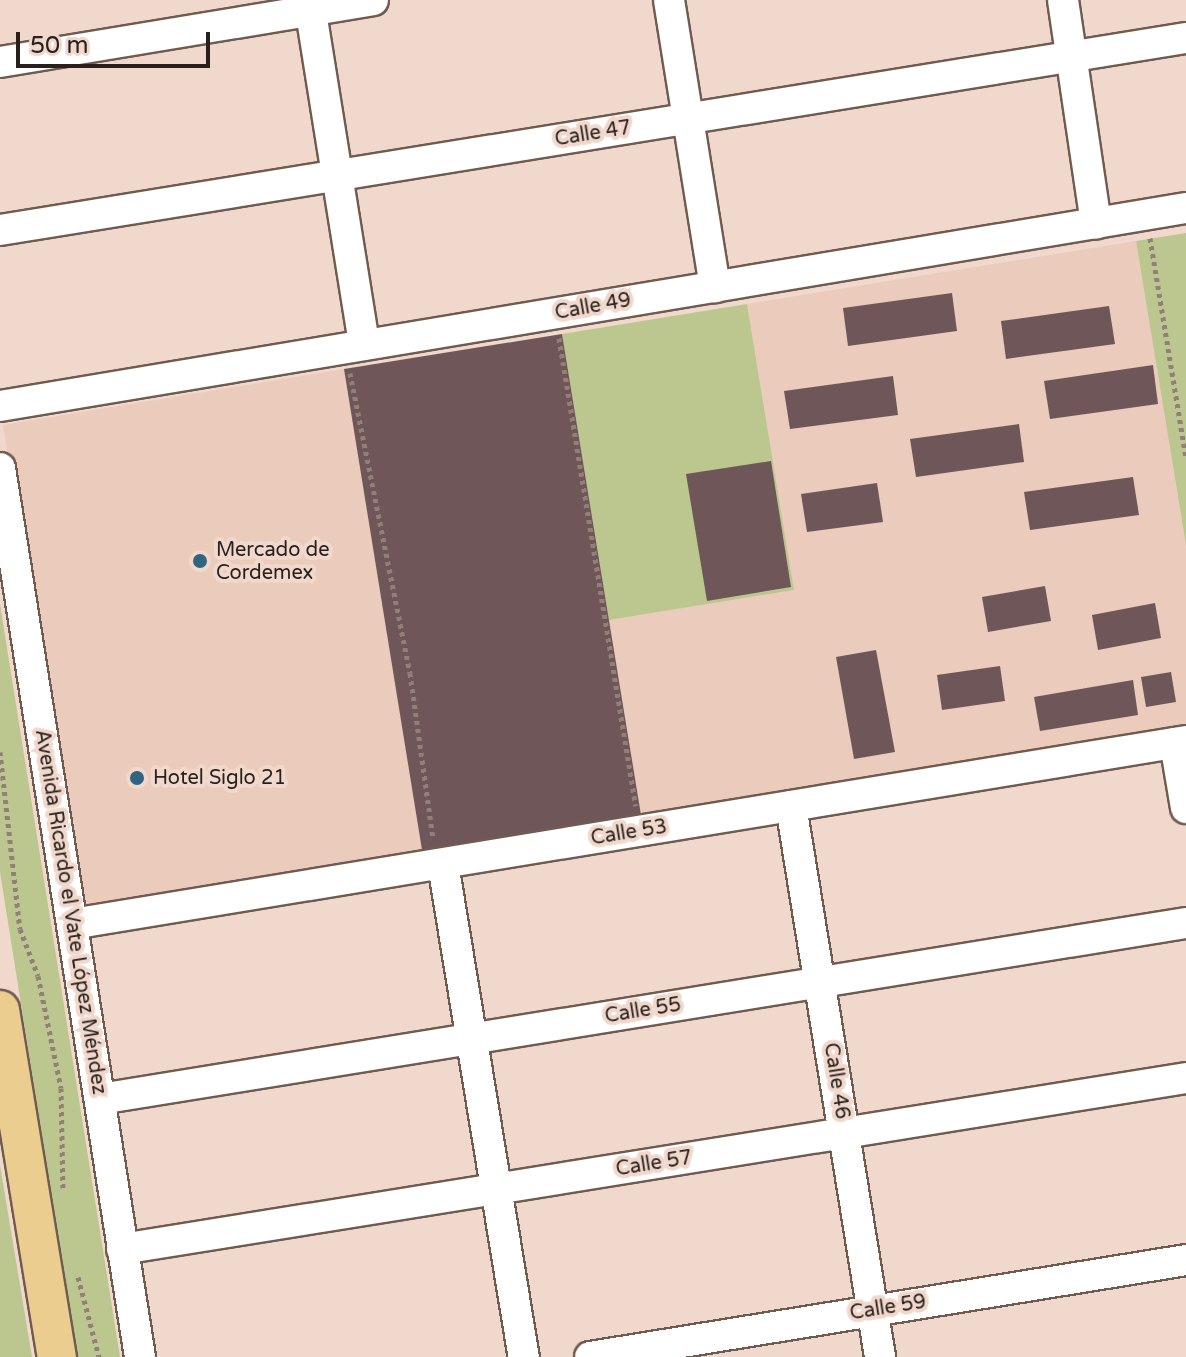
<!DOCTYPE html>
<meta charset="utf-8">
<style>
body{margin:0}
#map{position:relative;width:1186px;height:1357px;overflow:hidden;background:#f1d8cc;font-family:"Varela Round",sans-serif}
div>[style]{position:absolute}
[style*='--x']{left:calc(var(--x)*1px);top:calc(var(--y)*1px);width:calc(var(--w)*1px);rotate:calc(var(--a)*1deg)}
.built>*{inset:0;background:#ebcbbb}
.green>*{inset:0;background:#bbc78f}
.building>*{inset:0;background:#6f5759}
.path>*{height:5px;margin-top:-2.5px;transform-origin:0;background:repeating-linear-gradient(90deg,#928078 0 4px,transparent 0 8px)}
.roads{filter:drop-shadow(2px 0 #705b50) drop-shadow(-2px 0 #705b50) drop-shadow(0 2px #705b50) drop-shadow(0 -2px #705b50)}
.minor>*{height:30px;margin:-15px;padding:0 15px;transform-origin:15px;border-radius:15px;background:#fff}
.major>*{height:38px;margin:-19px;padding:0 19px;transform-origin:19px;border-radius:19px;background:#ebce8f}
.dots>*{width:22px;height:22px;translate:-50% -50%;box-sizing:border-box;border:4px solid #f1d8cc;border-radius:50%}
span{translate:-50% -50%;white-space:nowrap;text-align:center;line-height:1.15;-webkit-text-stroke:8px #f1d8cc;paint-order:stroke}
.street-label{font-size:20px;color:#29201c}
.poi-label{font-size:20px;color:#29201c}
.left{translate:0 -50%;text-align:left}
.scale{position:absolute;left:16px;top:32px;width:194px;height:36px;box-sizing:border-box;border:4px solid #29201c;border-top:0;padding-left:10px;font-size:24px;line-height:28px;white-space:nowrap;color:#29201c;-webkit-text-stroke:6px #f1d8cc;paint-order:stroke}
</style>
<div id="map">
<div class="built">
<div style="clip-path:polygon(1136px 241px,1186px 545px,1186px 727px,641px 815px,609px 620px,794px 590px,747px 304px)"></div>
<div style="clip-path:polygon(344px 369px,422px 850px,82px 905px,3px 425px)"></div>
</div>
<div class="green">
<div style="clip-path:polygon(1186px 233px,1186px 545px,1136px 241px)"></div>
<div style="clip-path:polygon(747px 304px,794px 590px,609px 620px,562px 334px)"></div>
<div style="clip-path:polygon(0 604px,120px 1357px,77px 1357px,0 872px)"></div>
<div style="clip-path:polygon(0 1165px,32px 1357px,0 1357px)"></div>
</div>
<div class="building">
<div style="clip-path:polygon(952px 293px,957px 331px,848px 346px,843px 308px)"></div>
<div style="clip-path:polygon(1109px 306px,1115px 344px,1006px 359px,1001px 321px)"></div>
<div style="clip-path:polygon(562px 334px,641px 815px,422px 850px,344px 369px)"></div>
<div style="clip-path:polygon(1153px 365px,1158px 404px,1050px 419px,1044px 381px)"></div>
<div style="clip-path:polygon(893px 376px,898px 415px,790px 429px,784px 391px)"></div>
<div style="clip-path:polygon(1019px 424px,1024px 462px,916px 477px,910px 439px)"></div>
<div style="clip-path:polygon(771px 461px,791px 587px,707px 601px,686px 474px)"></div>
<div style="clip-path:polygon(1133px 477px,1139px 515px,1030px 530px,1024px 492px)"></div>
<div style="clip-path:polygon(877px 483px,883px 522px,807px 532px,801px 494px)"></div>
<div style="clip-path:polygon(1045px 586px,1051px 621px,988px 632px,982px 597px)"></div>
<div style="clip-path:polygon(1155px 603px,1161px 638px,1098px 650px,1092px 615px)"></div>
<div style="clip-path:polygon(876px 650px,895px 752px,854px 759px,836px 657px)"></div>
<div style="clip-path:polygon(1000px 666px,1005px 701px,942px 710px,937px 675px)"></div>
<div style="clip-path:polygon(1171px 672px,1176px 702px,1146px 707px,1141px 677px)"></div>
<div style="clip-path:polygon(1133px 680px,1138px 715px,1040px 731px,1034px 697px)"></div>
</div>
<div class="path">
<div style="--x:1150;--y:238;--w:223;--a:80.7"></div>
<div style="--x:559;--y:338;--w:474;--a:80.7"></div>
<div style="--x:350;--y:373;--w:306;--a:78.7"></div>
<div style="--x:410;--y:673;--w:168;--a:82.1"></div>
<div style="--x:0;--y:752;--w:178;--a:83.6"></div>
<div style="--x:20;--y:929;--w:50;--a:69"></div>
<div style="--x:38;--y:976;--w:114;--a:78.4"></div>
<div style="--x:61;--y:1088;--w:100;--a:88.9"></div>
<div style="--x:78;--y:1277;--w:83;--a:75.3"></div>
</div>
<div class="roads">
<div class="minor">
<div style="--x:309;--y:0;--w:349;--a:80.9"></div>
<div style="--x:669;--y:0;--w:291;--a:80.9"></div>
<div style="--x:1063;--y:0;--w:226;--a:81.6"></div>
<div style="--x:0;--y:62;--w:378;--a:-9.4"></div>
<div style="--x:0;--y:230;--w:1201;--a:-9.2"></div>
<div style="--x:0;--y:406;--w:1202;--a:-9.48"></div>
<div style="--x:0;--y:468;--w:900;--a:81.05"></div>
<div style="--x:1175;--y:743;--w:66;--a:80.4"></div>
<div style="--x:791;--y:806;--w:558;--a:80.82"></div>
<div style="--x:443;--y:864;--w:500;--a:80.7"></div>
<div style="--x:72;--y:924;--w:1129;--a:-9.33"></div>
<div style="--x:100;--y:1099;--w:1100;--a:-9.21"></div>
<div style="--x:122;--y:1249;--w:1078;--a:-9.13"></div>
<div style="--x:590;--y:1357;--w:604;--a:-9.24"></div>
</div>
<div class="major">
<div style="--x:0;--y:1010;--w:352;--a:80.7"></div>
</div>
</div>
<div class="dots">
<div style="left:200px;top:561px;background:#306480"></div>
<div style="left:137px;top:778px;background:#306480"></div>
</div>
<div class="street-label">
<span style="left:593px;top:134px;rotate:-9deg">Calle 47</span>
<span style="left:593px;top:307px;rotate:-10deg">Calle 49</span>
<span style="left:629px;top:833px;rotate:-9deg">Calle 53</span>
<span style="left:70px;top:912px;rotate:81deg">Avenida Ricardo el Vate López Méndez</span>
<span style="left:643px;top:1011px;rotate:-9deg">Calle 55</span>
<span style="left:836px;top:1081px;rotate:81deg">Calle 46</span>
<span style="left:654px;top:1164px;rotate:-9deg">Calle 57</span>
<span style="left:888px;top:1308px;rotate:-9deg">Calle 59</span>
</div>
<div class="poi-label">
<span class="left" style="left:216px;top:562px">Mercado de<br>Cordemex</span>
<span class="left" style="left:153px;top:778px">Hotel Siglo 21</span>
</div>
<div class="scale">50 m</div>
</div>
